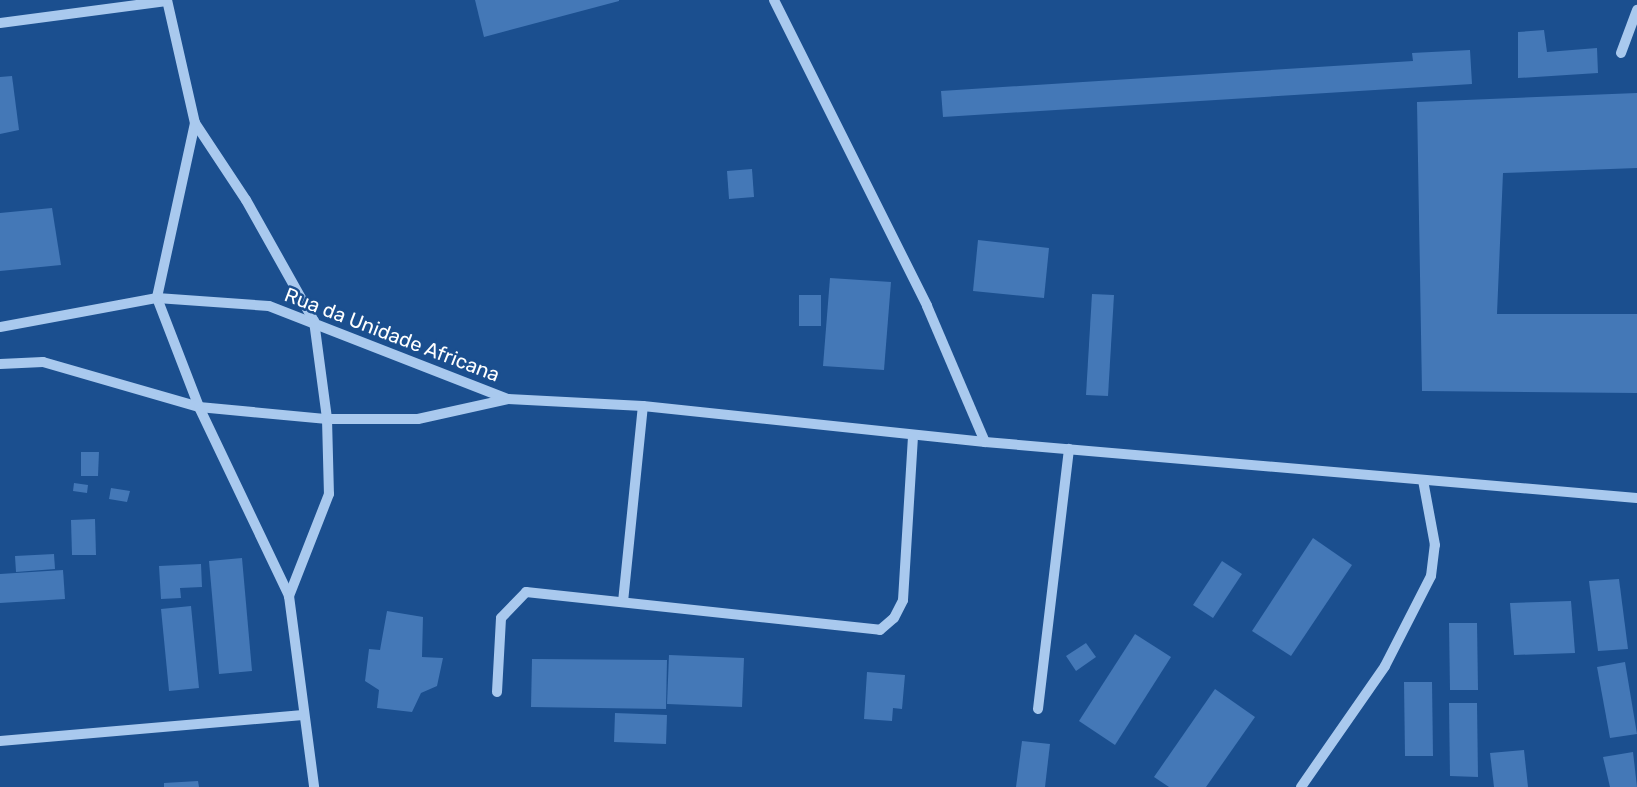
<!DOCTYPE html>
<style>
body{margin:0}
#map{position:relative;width:1637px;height:787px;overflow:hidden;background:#1b4f8f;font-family:Rubik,sans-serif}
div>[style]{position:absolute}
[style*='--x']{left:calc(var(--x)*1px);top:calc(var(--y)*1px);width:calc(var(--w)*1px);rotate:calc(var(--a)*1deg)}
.building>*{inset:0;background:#4478b7}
.minor>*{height:10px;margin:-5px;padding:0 5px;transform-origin:5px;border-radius:5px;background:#a9c9ee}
span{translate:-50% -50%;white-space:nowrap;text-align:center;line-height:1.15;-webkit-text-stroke:5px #1b4f8f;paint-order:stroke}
.street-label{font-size:20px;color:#fff}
</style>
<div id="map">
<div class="building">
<div style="clip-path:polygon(475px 0,619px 0,619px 1px,484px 37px)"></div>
<div style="clip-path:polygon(1544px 30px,1547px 52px,1597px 48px,1598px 73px,1518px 78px,1518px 32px)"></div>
<div style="clip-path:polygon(1470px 50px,1472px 84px,943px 117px,941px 91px,1413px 61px,1412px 53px)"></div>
<div style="clip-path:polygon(12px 76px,19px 130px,0 134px,0 77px)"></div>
<div style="clip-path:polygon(1637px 93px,1637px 168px,1503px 173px,1497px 314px,1637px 314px,1637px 393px,1422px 391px,1417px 102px)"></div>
<div style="clip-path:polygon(752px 169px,754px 197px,729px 199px,727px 171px)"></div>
<div style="clip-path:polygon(52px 208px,61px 265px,0 271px,0 213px)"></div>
<div style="clip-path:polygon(978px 240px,1049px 248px,1044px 298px,973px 291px)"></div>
<div style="clip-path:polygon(830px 278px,891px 282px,884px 370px,823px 366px)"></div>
<div style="clip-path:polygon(1092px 294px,1114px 295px,1108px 396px,1086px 395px)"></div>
<div style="clip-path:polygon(799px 295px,821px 295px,821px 326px,799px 326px)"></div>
<div style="clip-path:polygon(81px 452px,99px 452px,98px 476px,81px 476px)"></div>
<div style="clip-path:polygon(74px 483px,88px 485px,87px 493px,73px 491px)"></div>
<div style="clip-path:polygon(111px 488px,130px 491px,127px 502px,109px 499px)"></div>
<div style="clip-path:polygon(95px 519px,96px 555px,72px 555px,71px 520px)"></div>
<div style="clip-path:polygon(1313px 538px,1352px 565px,1291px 656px,1252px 631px)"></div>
<div style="clip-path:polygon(54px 554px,55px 569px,16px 572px,15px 556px)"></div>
<div style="clip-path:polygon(242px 558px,252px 671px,219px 674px,209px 561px)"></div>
<div style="clip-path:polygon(1222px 561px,1242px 574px,1213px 618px,1193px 605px)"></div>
<div style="clip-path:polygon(201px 564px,202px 587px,180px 588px,181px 598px,161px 599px,159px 566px)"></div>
<div style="clip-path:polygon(63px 570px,65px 599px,0 603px,0 574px)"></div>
<div style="clip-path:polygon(1619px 579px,1628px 649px,1598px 651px,1589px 581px)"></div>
<div style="clip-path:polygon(1571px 601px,1575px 653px,1514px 655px,1510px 603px)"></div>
<div style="clip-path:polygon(191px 606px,199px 688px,169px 691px,161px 609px)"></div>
<div style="clip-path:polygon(387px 611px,423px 617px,422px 657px,443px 658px,437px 686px,421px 693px,412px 712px,377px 708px,379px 690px,365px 681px,369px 649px,380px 650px)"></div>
<div style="clip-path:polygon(1449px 623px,1477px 623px,1478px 690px,1450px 690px)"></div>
<div style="clip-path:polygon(1135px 634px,1171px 657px,1115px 745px,1079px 721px)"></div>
<div style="clip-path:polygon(1086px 643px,1096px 657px,1076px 671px,1066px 656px)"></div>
<div style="clip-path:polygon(669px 655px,744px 658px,742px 707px,667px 704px)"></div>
<div style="clip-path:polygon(532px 659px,667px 660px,666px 709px,531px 707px)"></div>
<div style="clip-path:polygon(1625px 662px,1637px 734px,1610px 738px,1597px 667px)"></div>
<div style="clip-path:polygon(867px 672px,905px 675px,902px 709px,893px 708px,892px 721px,864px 719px)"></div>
<div style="clip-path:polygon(1404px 682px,1432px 682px,1433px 756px,1405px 756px)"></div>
<div style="clip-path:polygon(1215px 689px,1255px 717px,1206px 787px,1169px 787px,1154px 777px)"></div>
<div style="clip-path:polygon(1449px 703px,1477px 703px,1478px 777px,1450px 776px)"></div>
<div style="clip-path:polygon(615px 713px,667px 715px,666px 744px,614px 742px)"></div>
<div style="clip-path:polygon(1022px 741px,1050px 744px,1045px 787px,1016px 787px)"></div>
<div style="clip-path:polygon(1524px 750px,1528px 787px,1494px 787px,1490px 753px)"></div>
<div style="clip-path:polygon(1633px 752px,1637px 787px,1610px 787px,1603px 757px)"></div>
<div style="clip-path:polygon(198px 781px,199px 787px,164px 787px,164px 783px)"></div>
</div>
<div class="minor">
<div style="--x:167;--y:0;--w:126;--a:77.2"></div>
<div style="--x:195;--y:123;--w:92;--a:56.5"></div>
<div style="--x:246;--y:200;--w:139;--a:60.7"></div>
<div style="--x:314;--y:321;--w:99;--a:82.4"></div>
<div style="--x:327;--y:419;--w:75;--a:88.5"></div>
<div style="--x:329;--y:494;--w:110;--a:111.4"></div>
<div style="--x:774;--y:0;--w:342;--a:63.4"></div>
<div style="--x:927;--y:306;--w:148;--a:66.9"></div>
<div style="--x:0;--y:23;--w:168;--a:-7.5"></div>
<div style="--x:1621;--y:53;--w:46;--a:-69.6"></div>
<div style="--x:195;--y:123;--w:179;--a:102.3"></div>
<div style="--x:157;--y:298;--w:117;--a:68.9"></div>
<div style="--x:199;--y:407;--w:209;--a:64.5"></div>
<div style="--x:289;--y:596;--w:193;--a:82.5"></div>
<div style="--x:0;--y:327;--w:160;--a:-10.5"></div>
<div style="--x:157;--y:298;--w:112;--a:4.1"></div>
<div style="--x:269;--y:306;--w:256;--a:21.3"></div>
<div style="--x:0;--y:364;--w:43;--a:-2.7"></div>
<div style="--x:43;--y:362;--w:162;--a:16.1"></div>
<div style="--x:199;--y:407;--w:129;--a:5.4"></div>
<div style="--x:327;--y:419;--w:91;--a:0"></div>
<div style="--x:418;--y:419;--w:92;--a:-12.5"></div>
<div style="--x:508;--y:399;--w:135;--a:3"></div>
<div style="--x:643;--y:406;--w:344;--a:6"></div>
<div style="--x:985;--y:442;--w:654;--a:4.91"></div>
<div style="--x:623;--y:602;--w:197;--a:-84.2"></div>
<div style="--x:497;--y:692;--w:74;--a:-86.9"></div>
<div style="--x:501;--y:618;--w:36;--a:-46"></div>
<div style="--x:526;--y:592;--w:356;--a:6.1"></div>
<div style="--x:880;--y:630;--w:18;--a:-41"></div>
<div style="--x:894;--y:618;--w:20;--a:-63"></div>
<div style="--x:903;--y:600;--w:165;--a:-86.5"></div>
<div style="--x:1038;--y:709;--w:262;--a:-83.2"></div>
<div style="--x:0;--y:741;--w:304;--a:-4.9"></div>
<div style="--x:1301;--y:787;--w:147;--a:-55.2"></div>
<div style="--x:1385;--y:666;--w:101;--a:-62.9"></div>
<div style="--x:1431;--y:576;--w:31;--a:-83"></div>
<div style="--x:1435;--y:545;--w:66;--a:-100.5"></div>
</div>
<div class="street-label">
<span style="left:392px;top:335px;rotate:21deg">Rua da Unidade Africana</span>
</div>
</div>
